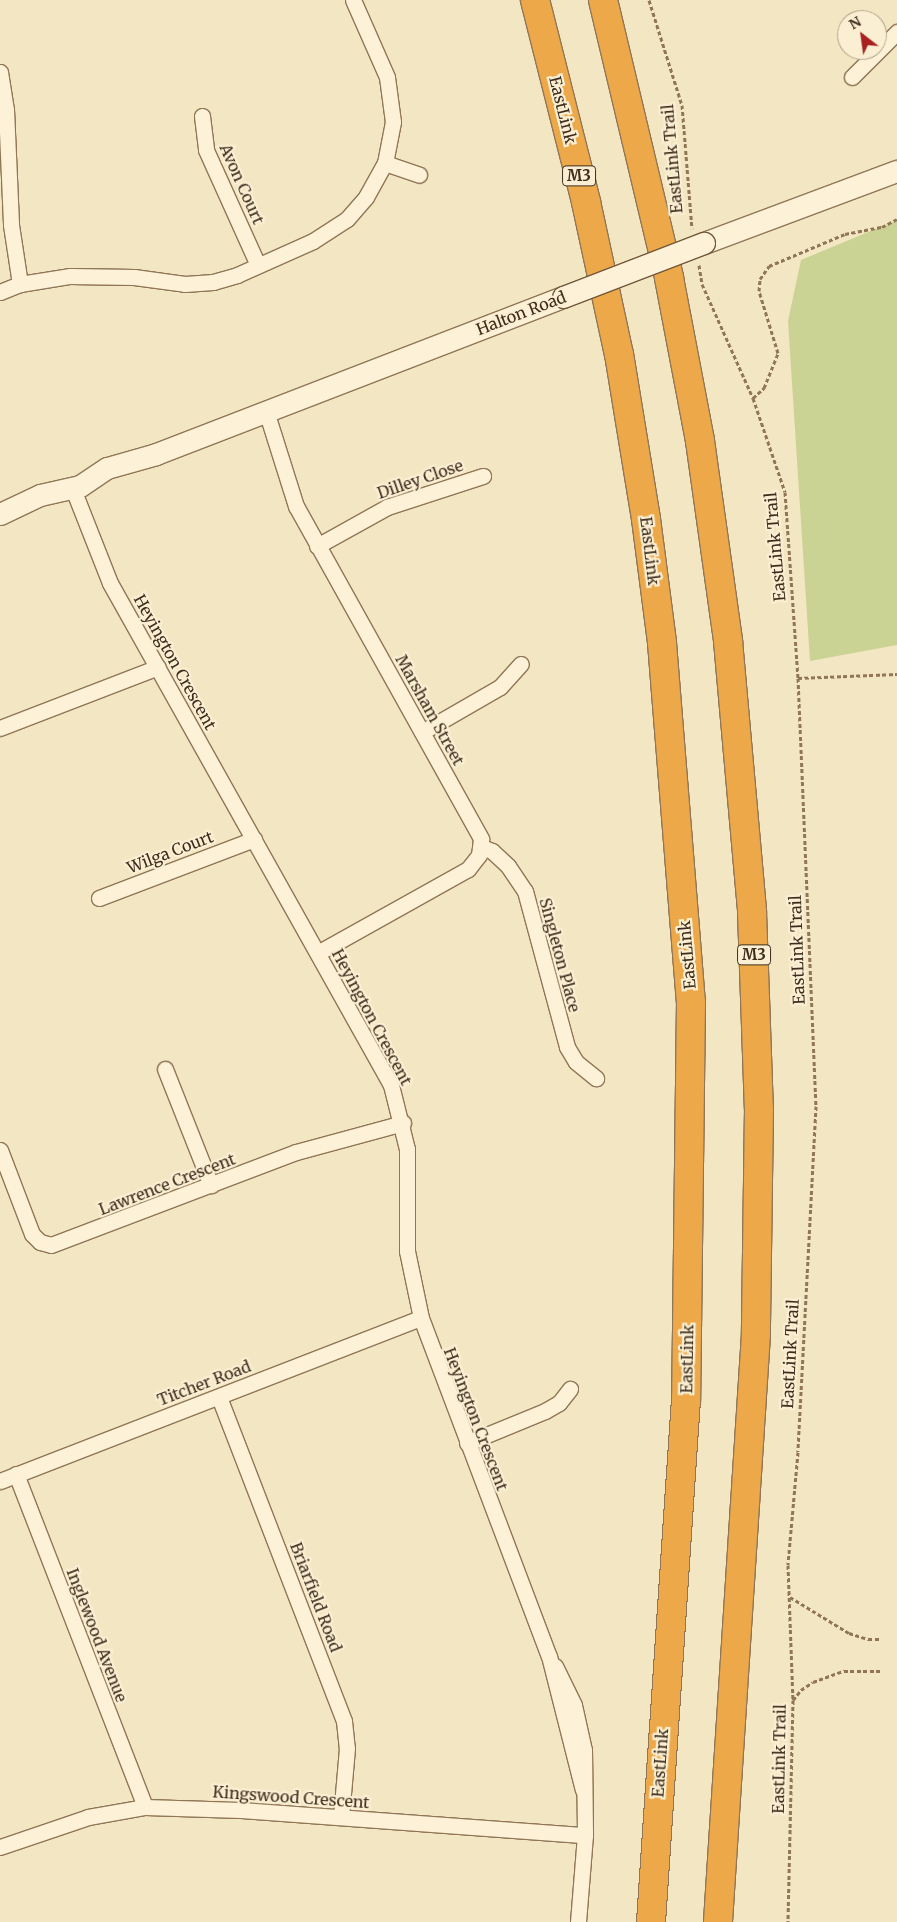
<!DOCTYPE html>
<style>
body{margin:0}
#map{position:relative;width:897px;height:1922px;overflow:hidden;background:#f3e6c2;font-family:Merriweather,serif}
div>[style]{position:absolute}
[style*='--x']{left:calc(var(--x)*1px);top:calc(var(--y)*1px);width:calc(var(--w)*1px);rotate:calc(var(--a)*1deg)}
.green>*{inset:0;background:#cad394}
.path>*{height:3px;margin-top:-1.5px;transform-origin:0;background:repeating-linear-gradient(90deg,#907657 0 4px,transparent 0 6.5px)}
.roads{filter:drop-shadow(1px 0 #907657) drop-shadow(-1px 0 #907657) drop-shadow(0 1px #907657) drop-shadow(0 -1px #907657)}
.minor>*{height:15px;margin:-7.5px;padding:0 7.5px;transform-origin:7.5px;border-radius:7.5px;background:#fdf2d7}
.secondary>*{height:21px;margin:-10.5px;padding:0 10.5px;transform-origin:10.5px;border-radius:10.5px;background:#fdf2d7}
.motorway>*{height:28px;margin:-14px;padding:0 14px;transform-origin:14px;border-radius:14px;background:#eca849}
.bridges{filter:drop-shadow(1px 0 #72573a) drop-shadow(-1px 0 #72573a) drop-shadow(0 1px #72573a) drop-shadow(0 -1px #72573a)}
.secondary-bridge>*{height:21px;margin:-10.5px;padding:0 10.5px;transform-origin:10.5px;border-radius:10.5px;background:#fdf2d7}
span{translate:-50% -50%;white-space:nowrap;text-align:center;line-height:1.15;-webkit-text-stroke:4.5px #faefd3;paint-order:stroke}
.shield-label span{padding:1px 4px;background:#faefd3;border:1px solid;border-radius:4px;-webkit-text-stroke-width:0}
.shield-label{font-size:15px;color:#3e2d1d;font-weight:700}
.street-label{font-size:16px;color:#3e2d1d}
.north{position:absolute;left:837px;top:10px;width:50px;height:50px;box-sizing:border-box;background:#faefd3;border:1px solid #afa18a;border-radius:50%;rotate:330deg;font-size:14px;font-weight:700;line-height:20px;text-align:center;color:#3e2d1d}
.north::after{content:'';display:block;margin:auto;width:18px;height:22px;background:#a6211f;clip-path:polygon(50% 0,100% 100%,50% 72%,0 100%)}
</style>
<div id="map">
<div class="green">
<div style="clip-path:polygon(897px 220px,897px 645px,810px 661px,788px 321px,801px 260px)"></div>
</div>
<div class="path">
<div style="--x:649;--y:0;--w:110;--a:72.6"></div>
<div style="--x:682;--y:105;--w:124;--a:85.4"></div>
<div style="--x:699;--y:265;--w:19;--a:81"></div>
<div style="--x:702;--y:284;--w:125;--a:65.9"></div>
<div style="--x:753;--y:398;--w:99;--a:71.2"></div>
<div style="--x:785;--y:492;--w:186;--a:86"></div>
<div style="--x:798;--y:678;--w:428;--a:87.6"></div>
<div style="--x:816;--y:1106;--w:346;--a:93"></div>
<div style="--x:798;--y:1452;--w:113;--a:95.1"></div>
<div style="--x:788;--y:1565;--w:135;--a:87.9"></div>
<div style="--x:793;--y:1700;--w:222;--a:91.3"></div>
<div style="--x:753;--y:398;--w:15;--a:-42"></div>
<div style="--x:764;--y:388;--w:38;--a:-68"></div>
<div style="--x:778;--y:353;--w:65;--a:-107"></div>
<div style="--x:759;--y:291;--w:12;--a:-85"></div>
<div style="--x:760;--y:279;--w:16;--a:-55"></div>
<div style="--x:769;--y:266;--w:82;--a:-22.8"></div>
<div style="--x:845;--y:234;--w:38;--a:-11"></div>
<div style="--x:882;--y:227;--w:17;--a:-28"></div>
<div style="--x:798;--y:678;--w:99;--a:-2.3"></div>
<div style="--x:790;--y:1597;--w:69;--a:31.4"></div>
<div style="--x:849;--y:1633;--w:20;--a:18"></div>
<div style="--x:868;--y:1639;--w:13;--a:0"></div>
<div style="--x:793;--y:1700;--w:13;--a:-51"></div>
<div style="--x:801;--y:1690;--w:14;--a:-34"></div>
<div style="--x:813;--y:1682;--w:33;--a:-20"></div>
<div style="--x:844;--y:1671;--w:39;--a:0"></div>
</div>
<div class="roads">
<div class="minor">
<div style="--x:0;--y:72;--w:37;--a:81"></div>
<div style="--x:6;--y:109;--w:116;--a:87.5"></div>
<div style="--x:11;--y:225;--w:60;--a:81.3"></div>
<div style="--x:852;--y:77;--w:64;--a:-45"></div>
<div style="--x:202;--y:116;--w:34;--a:83"></div>
<div style="--x:206;--y:150;--w:126;--a:65.7"></div>
<div style="--x:385;--y:163;--w:36;--a:19"></div>
<div style="--x:0;--y:292;--w:22;--a:-22"></div>
<div style="--x:20;--y:284;--w:51;--a:-9.1"></div>
<div style="--x:70;--y:276;--w:64;--a:0.9"></div>
<div style="--x:134;--y:277;--w:51;--a:7.8"></div>
<div style="--x:185;--y:284;--w:28;--a:-4"></div>
<div style="--x:213;--y:282;--w:25;--a:-16"></div>
<div style="--x:237;--y:275;--w:83;--a:-24.1"></div>
<div style="--x:313;--y:241;--w:40;--a:-32.9"></div>
<div style="--x:347;--y:219;--w:29;--a:-49"></div>
<div style="--x:366;--y:197;--w:39;--a:-61"></div>
<div style="--x:385;--y:163;--w:42;--a:-79"></div>
<div style="--x:393;--y:122;--w:45;--a:-97.6"></div>
<div style="--x:387;--y:77;--w:84;--a:-113.8"></div>
<div style="--x:266;--y:411;--w:100;--a:72.5"></div>
<div style="--x:296;--y:506;--w:381;--a:60.9"></div>
<div style="--x:481;--y:839;--w:16;--a:97"></div>
<div style="--x:479;--y:855;--w:18;--a:128"></div>
<div style="--x:468;--y:869;--w:172;--a:150.8"></div>
<div style="--x:73;--y:489;--w:101;--a:68.5"></div>
<div style="--x:110;--y:583;--w:575;--a:60.76"></div>
<div style="--x:391;--y:1085;--w:66;--a:76"></div>
<div style="--x:407;--y:1149;--w:102;--a:90"></div>
<div style="--x:407;--y:1251;--w:68;--a:78.2"></div>
<div style="--x:421;--y:1318;--w:361;--a:69.3"></div>
<div style="--x:549;--y:1656;--w:138;--a:75.8"></div>
<div style="--x:317;--y:546;--w:80;--a:-29.1"></div>
<div style="--x:387;--y:507;--w:101;--a:-17.9"></div>
<div style="--x:0;--y:728;--w:169;--a:-21.1"></div>
<div style="--x:422;--y:732;--w:90;--a:-30"></div>
<div style="--x:500;--y:687;--w:31;--a:-48"></div>
<div style="--x:482;--y:847;--w:11;--a:22"></div>
<div style="--x:492;--y:851;--w:22;--a:43"></div>
<div style="--x:508;--y:866;--w:30;--a:56"></div>
<div style="--x:525;--y:891;--w:162;--a:74.9"></div>
<div style="--x:567;--y:1047;--w:17;--a:59"></div>
<div style="--x:576;--y:1062;--w:26;--a:39"></div>
<div style="--x:99;--y:898;--w:166;--a:-20.8"></div>
<div style="--x:165;--y:1069;--w:125;--a:68.4"></div>
<div style="--x:0;--y:1150;--w:90;--a:69.1"></div>
<div style="--x:32;--y:1234;--w:11;--a:45"></div>
<div style="--x:40;--y:1242;--w:11;--a:15"></div>
<div style="--x:51;--y:1245;--w:262;--a:-20.8"></div>
<div style="--x:296;--y:1152;--w:111;--a:-15.2"></div>
<div style="--x:219;--y:1397;--w:347;--a:68.9"></div>
<div style="--x:344;--y:1721;--w:27;--a:84"></div>
<div style="--x:347;--y:1748;--w:69;--a:95"></div>
<div style="--x:467;--y:1443;--w:84;--a:-22.3"></div>
<div style="--x:545;--y:1411;--w:16;--a:-30"></div>
<div style="--x:559;--y:1403;--w:18;--a:-52"></div>
<div style="--x:16;--y:1474;--w:357;--a:68.8"></div>
<div style="--x:0;--y:1481;--w:451;--a:-21.2"></div>
<div style="--x:555;--y:1666;--w:43;--a:64"></div>
<div style="--x:574;--y:1705;--w:46;--a:77.5"></div>
<div style="--x:584;--y:1750;--w:85;--a:89.3"></div>
<div style="--x:585;--y:1835;--w:87;--a:94.6"></div>
<div style="--x:0;--y:1847;--w:93;--a:-18.8"></div>
<div style="--x:88;--y:1817;--w:58;--a:-10"></div>
<div style="--x:145;--y:1807;--w:96;--a:1.8"></div>
<div style="--x:241;--y:1810;--w:345;--a:4.2"></div>
</div>
<div class="secondary">
<div style="--x:704;--y:243;--w:206;--a:-20.5"></div>
<div style="--x:0;--y:514;--w:44;--a:-25.4"></div>
<div style="--x:40;--y:495;--w:41;--a:-12.7"></div>
<div style="--x:80;--y:486;--w:32;--a:-34"></div>
<div style="--x:107;--y:468;--w:51;--a:-15.9"></div>
<div style="--x:156;--y:454;--w:436;--a:-21.1"></div>
</div>
<div class="motorway">
<div style="--x:535;--y:0;--w:208;--a:75.8"></div>
<div style="--x:586;--y:202;--w:156;--a:77.8"></div>
<div style="--x:619;--y:354;--w:167;--a:80.7"></div>
<div style="--x:646;--y:519;--w:125;--a:82.6"></div>
<div style="--x:662;--y:643;--w:360;--a:85.4"></div>
<div style="--x:691;--y:1002;--w:397;--a:90.7"></div>
<div style="--x:686;--y:1399;--w:524;--a:93.83"></div>
<div style="--x:603;--y:0;--w:286;--a:76.6"></div>
<div style="--x:669;--y:278;--w:166;--a:79.2"></div>
<div style="--x:700;--y:441;--w:202;--a:82"></div>
<div style="--x:728;--y:641;--w:272;--a:84.9"></div>
<div style="--x:752;--y:912;--w:197;--a:88"></div>
<div style="--x:759;--y:1109;--w:225;--a:90.8"></div>
<div style="--x:756;--y:1334;--w:589;--a:93.7"></div>
</div>
</div>
<div class="bridges">
<div class="secondary-bridge">
<div style="--x:563;--y:297;--w:151;--a:-21"></div>
</div>
</div>
<div class="shield-label">
<span style="left:579px;top:176px">M3</span>
<span style="left:754px;top:955px">M3</span>
</div>
<div class="street-label">
<span style="left:563px;top:110px;rotate:76deg">EastLink</span>
<span style="left:672px;top:159px;rotate:-95deg">EastLink Trail</span>
<span style="left:242px;top:184px;rotate:66deg">Avon Court</span>
<span style="left:521px;top:313px;rotate:-21deg">Halton Road</span>
<span style="left:420px;top:479px;rotate:-19deg">Dilley Close</span>
<span style="left:775px;top:547px;rotate:-95deg">EastLink Trail</span>
<span style="left:650px;top:551px;rotate:83deg">EastLink</span>
<span style="left:175px;top:662px;rotate:61deg">Heyington Crescent</span>
<span style="left:430px;top:710px;rotate:61deg">Marsham Street</span>
<span style="left:170px;top:852px;rotate:-21deg">Wilga Court</span>
<span style="left:797px;top:950px;rotate:-92deg">EastLink Trail</span>
<span style="left:560px;top:955px;rotate:75deg">Singleton Place</span>
<span style="left:687px;top:955px;rotate:-95deg">EastLink</span>
<span style="left:372px;top:1017px;rotate:62deg">Heyington Crescent</span>
<span style="left:167px;top:1184px;rotate:-21deg">Lawrence Crescent</span>
<span style="left:790px;top:1354px;rotate:-87deg">EastLink Trail</span>
<span style="left:687px;top:1359px;rotate:-89deg">EastLink</span>
<span style="left:204px;top:1383px;rotate:-21deg">Titcher Road</span>
<span style="left:476px;top:1419px;rotate:69deg">Heyington Crescent</span>
<span style="left:316px;top:1597px;rotate:69deg">Briarfield Road</span>
<span style="left:97px;top:1635px;rotate:69deg">Inglewood Avenue</span>
<span style="left:779px;top:1759px;rotate:-89deg">EastLink Trail</span>
<span style="left:660px;top:1763px;rotate:-86deg">EastLink</span>
<span style="left:291px;top:1797px;rotate:4deg">Kingswood Crescent</span>
</div>
<div class="north">N</div>
</div>
